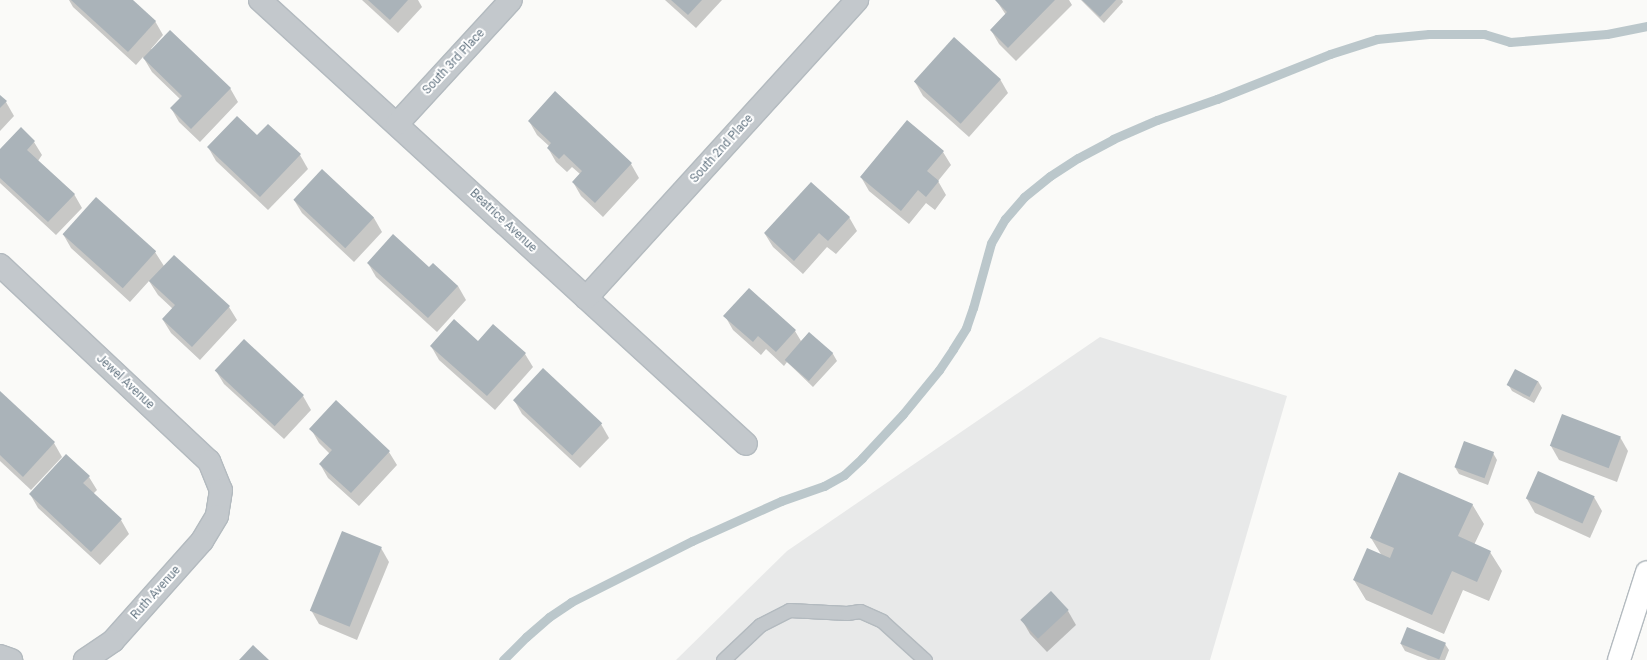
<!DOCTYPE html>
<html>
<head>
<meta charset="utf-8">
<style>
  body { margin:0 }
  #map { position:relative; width:1647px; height:660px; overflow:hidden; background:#fafaf8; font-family:Roboto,sans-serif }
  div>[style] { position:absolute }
  .built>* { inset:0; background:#e8e9e9 }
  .shadow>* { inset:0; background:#0003 }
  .stream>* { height:9px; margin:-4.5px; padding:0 4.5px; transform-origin:4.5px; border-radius:4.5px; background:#bbc7cb }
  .building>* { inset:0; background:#aab3b9; transform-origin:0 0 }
  .roads { filter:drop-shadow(1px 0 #b3babf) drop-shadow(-1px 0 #b3babf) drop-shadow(0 1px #b3babf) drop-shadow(0 -1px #b3babf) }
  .lane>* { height:13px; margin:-6.5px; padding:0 6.5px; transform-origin:6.5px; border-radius:6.5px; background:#c3c8cc }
  .street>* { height:22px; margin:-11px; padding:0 11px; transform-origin:11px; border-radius:11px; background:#c3c8cc }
  .secondary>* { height:22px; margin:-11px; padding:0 11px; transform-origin:11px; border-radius:11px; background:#fff }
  span { translate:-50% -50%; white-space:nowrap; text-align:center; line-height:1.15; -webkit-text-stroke:4px #fff; paint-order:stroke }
  .street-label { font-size:12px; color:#657683 }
</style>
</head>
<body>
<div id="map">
  <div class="built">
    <div style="clip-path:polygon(1100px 337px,1287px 396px,1210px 660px,676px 660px,787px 551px)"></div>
  </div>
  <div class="shadow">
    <div style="clip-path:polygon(69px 0,132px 0,155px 21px,163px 35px,151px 49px,230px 88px,238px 102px,200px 142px,179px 122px,171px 108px,180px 99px,152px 72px,143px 57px,136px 65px,73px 7px)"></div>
    <div style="clip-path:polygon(362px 0,418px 0,422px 7px,398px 33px)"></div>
    <div style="clip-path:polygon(665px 0,722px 0,696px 28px)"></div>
    <div style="clip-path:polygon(996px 0,1069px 0,1072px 5px,1016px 61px,999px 44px,991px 30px,1006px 15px)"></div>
    <div style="clip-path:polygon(1081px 0,1122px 0,1123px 2px,1104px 23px)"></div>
    <div style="clip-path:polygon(1000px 79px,1008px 93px,969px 137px,923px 96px,915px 82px)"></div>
    <div style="clip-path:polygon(0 97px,6px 102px,14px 116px,0 131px)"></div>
    <div style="clip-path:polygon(529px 121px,631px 164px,639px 178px,603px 217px,581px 196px,573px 182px,580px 174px,572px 167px,567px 172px,556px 162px,548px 148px,549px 146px,537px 135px)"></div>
    <div style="clip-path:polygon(257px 137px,300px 155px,308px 169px,268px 210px,216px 161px,208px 147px)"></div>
    <div style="clip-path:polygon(34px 142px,42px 155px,38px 161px,74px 194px,82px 208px,56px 235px,0 183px,0 151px)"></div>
    <div style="clip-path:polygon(943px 152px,951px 165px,938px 181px,946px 195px,935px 210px,926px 203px,909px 224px,869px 191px,861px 177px)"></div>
    <div style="clip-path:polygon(322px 170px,374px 218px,382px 232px,354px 262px,302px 213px,294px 200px)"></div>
    <div style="clip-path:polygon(849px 217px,857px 231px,836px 254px,827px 247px,803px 274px,773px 247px,765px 234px)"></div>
    <div style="clip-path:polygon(63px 234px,155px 252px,164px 266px,229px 307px,237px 320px,200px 360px,171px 333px,163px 320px,173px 309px,158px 295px,149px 281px,130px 302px,71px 248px)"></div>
    <div style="clip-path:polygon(368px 263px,429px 269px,458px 286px,466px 300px,437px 332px,376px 277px)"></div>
    <div style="clip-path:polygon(725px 316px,795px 331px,801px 341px,809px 333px,833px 354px,837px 361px,813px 387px,787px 362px,784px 366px,766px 349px,761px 355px,733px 330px)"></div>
    <div style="clip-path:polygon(244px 341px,303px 396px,311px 410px,284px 439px,224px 384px,216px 371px)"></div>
    <div style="clip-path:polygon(479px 342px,525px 354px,533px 367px,495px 410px,439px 360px,431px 346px)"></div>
    <div style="clip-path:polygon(1538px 381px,1542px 388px,1534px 403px,1512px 391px,1508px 384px)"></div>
    <div style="clip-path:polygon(0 392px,54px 443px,62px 457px,31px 490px,0 461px)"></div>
    <div style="clip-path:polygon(514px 400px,601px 424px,609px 438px,580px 468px,522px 414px)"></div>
    <div style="clip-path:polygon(311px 429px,389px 452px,397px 465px,359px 506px,328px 478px,320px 464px,330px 454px,319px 443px)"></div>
    <div style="clip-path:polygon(1620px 437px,1628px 451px,1617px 482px,1559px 460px,1551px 446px)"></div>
    <div style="clip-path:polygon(1493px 453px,1497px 460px,1488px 485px,1459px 474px,1455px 467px)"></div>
    <div style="clip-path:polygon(89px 477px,97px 490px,93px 494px,121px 520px,129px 534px,100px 565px,38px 508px,30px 494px)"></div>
    <div style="clip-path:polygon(1594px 497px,1602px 511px,1590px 538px,1535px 513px,1527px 499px)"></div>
    <div style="clip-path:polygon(1472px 504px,1484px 524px,1474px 545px,1490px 552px,1502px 571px,1489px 601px,1463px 590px,1444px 634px,1366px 600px,1354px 580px,1382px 556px,1371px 538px)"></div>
    <div style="clip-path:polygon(381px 548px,389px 562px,357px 640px,319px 624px,311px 610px)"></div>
    <div style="clip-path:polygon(1068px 611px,1076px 625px,1047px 652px,1030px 634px,1022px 620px)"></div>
    <div style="clip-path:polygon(1401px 644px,1445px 644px,1449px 650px,1445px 660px,1428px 660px,1405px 651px)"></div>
  </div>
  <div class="stream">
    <div style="left:503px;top:660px;width:33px;rotate:-45deg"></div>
    <div style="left:526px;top:637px;width:30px;rotate:-41deg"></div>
    <div style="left:549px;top:617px;width:27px;rotate:-34deg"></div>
    <div style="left:571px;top:602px;width:136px;rotate:-26.8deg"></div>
    <div style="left:692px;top:541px;width:98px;rotate:-24.2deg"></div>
    <div style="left:781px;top:501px;width:46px;rotate:-19.2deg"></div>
    <div style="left:824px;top:486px;width:23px;rotate:-29deg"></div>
    <div style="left:844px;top:475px;width:25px;rotate:-43deg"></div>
    <div style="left:862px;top:458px;width:60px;rotate:-47deg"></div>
    <div style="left:903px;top:414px;width:57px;rotate:-50.7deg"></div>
    <div style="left:939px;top:370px;width:25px;rotate:-56deg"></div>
    <div style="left:953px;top:349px;width:25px;rotate:-58deg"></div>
    <div style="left:966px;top:328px;width:21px;rotate:-71deg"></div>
    <div style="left:973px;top:308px;width:67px;rotate:-74.5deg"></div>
    <div style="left:991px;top:243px;width:28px;rotate:-60deg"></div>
    <div style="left:1005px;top:219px;width:29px;rotate:-49deg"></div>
    <div style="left:1024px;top:197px;width:33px;rotate:-39deg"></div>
    <div style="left:1050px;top:176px;width:33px;rotate:-33deg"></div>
    <div style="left:1078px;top:158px;width:40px;rotate:-28deg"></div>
    <div style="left:1113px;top:139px;width:48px;rotate:-23.4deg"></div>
    <div style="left:1157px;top:120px;width:64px;rotate:-19.3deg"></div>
    <div style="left:1217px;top:99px;width:122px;rotate:-21.7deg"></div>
    <div style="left:1330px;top:54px;width:49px;rotate:-17.7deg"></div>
    <div style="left:1377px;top:39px;width:52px;rotate:-5.5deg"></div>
    <div style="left:1429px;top:34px;width:55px"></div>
    <div style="left:1484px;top:34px;width:27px;rotate:17deg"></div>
    <div style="left:1510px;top:42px;width:97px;rotate:-4.7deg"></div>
    <div style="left:1607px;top:34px;width:41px;rotate:-11.3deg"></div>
  </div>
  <div class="building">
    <div style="clip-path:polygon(71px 0,133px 0,156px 21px,128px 52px)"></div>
    <div style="clip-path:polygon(368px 0,408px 0,390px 20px)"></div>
    <div style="clip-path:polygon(671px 0,702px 0,688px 15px)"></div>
    <div style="clip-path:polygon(995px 0,1055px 0,1008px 48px,990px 30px,1007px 12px)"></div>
    <div style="clip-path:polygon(1082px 0,1116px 0,1100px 17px)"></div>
    <div style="clip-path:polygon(170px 30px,231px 88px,191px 129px,170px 108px,182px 96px,143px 58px)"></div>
    <div style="left:954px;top:37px;width:63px;height:60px;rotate:42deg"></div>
    <div style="clip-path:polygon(555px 91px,632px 163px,595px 203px,572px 182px,582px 171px,564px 154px,559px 159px,547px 148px,551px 143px,528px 121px)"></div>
    <div style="clip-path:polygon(0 95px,7px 101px,0 108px)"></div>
    <div style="clip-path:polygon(237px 116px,257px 135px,268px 124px,301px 154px,260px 197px,207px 147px)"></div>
    <div style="clip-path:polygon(907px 120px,944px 151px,927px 171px,939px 181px,926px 197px,918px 190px,901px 211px,860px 177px)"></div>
    <div style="clip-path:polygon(21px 127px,35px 141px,27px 150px,75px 194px,48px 222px,0 178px,0 149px)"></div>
    <div style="left:322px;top:169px;width:71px;height:42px;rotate:43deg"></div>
    <div style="clip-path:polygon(811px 182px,850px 217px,828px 241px,819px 233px,794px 261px,764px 233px)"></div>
    <div style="left:96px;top:197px;width:81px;height:50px;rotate:42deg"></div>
    <div style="clip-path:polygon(393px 234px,429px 267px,433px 263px,458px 286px,428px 318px,367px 263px)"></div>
    <div style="clip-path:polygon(174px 255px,230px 306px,192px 347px,162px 319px,175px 305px,149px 281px)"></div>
    <div style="clip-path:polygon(749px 288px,796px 330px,776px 352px,758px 336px,753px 342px,723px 316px)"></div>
    <div style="clip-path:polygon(454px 319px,478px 341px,493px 324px,526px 353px,487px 396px,430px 346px)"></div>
    <div style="left:809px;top:332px;width:32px;height:37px;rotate:41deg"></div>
    <div style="left:244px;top:339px;width:82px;height:43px;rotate:43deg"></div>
    <div style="left:543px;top:368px;width:81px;height:44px;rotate:43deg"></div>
    <div style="left:1515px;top:369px;width:26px;height:18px;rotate:28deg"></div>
    <div style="clip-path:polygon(0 391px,55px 442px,23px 477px,0 455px)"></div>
    <div style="clip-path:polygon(336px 400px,390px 451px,351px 493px,319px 464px,332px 450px,309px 429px)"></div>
    <div style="left:1562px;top:414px;width:63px;height:34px;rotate:21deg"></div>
    <div style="left:1464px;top:441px;width:32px;height:28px;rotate:20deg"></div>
    <div style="clip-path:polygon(66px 454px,90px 476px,83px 483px,122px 519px,91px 552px,29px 494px)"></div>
    <div style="left:1538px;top:471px;width:62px;height:30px;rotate:24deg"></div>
    <div style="clip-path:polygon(1399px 472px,1473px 504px,1458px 536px,1491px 551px,1477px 582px,1452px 571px,1432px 615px,1353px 580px,1367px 548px,1390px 558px,1394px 548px,1370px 538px)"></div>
    <div style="left:342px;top:531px;width:43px;height:86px;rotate:22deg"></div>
    <div style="left:1051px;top:591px;width:26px;height:42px;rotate:47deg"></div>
    <div style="left:1407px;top:627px;width:42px;height:18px;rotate:22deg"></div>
    <div style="clip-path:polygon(253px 645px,269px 660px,239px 660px)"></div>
  </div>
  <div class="roads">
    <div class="lane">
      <div style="left:723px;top:660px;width:51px;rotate:-43.4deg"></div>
      <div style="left:760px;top:625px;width:33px;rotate:-27deg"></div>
      <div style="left:789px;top:610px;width:58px;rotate:3deg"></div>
      <div style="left:847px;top:613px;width:13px;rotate:-9deg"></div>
      <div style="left:860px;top:611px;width:24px;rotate:24deg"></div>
      <div style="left:882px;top:621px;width:58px;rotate:42.2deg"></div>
    </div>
    <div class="street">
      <div style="left:260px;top:0;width:658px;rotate:42.41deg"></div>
      <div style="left:397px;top:124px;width:168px;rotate:-47.4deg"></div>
      <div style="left:0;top:265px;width:287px;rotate:43.2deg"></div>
      <div style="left:209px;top:461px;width:31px;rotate:68deg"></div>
      <div style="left:221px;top:490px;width:26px;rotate:99deg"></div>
      <div style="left:217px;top:516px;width:29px;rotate:121deg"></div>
      <div style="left:202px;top:541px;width:134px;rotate:131.7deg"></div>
      <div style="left:113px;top:641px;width:34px;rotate:146deg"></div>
      <div style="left:586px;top:298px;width:403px;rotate:-47.7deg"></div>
      <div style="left:0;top:656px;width:12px;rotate:20deg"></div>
    </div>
    <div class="secondary">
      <div style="left:1619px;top:660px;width:92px;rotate:-72.3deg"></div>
    </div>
  </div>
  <div class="street-label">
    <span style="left:454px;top:62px;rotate:-47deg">South 3rd Place</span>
    <span style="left:722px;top:149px;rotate:-48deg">South 2nd Place</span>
    <span style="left:503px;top:221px;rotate:43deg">Beatrice Avenue</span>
    <span style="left:125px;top:382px;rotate:43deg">Jewel Avenue</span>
    <span style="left:156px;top:593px;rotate:-48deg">Ruth Avenue</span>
  </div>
</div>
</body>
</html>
